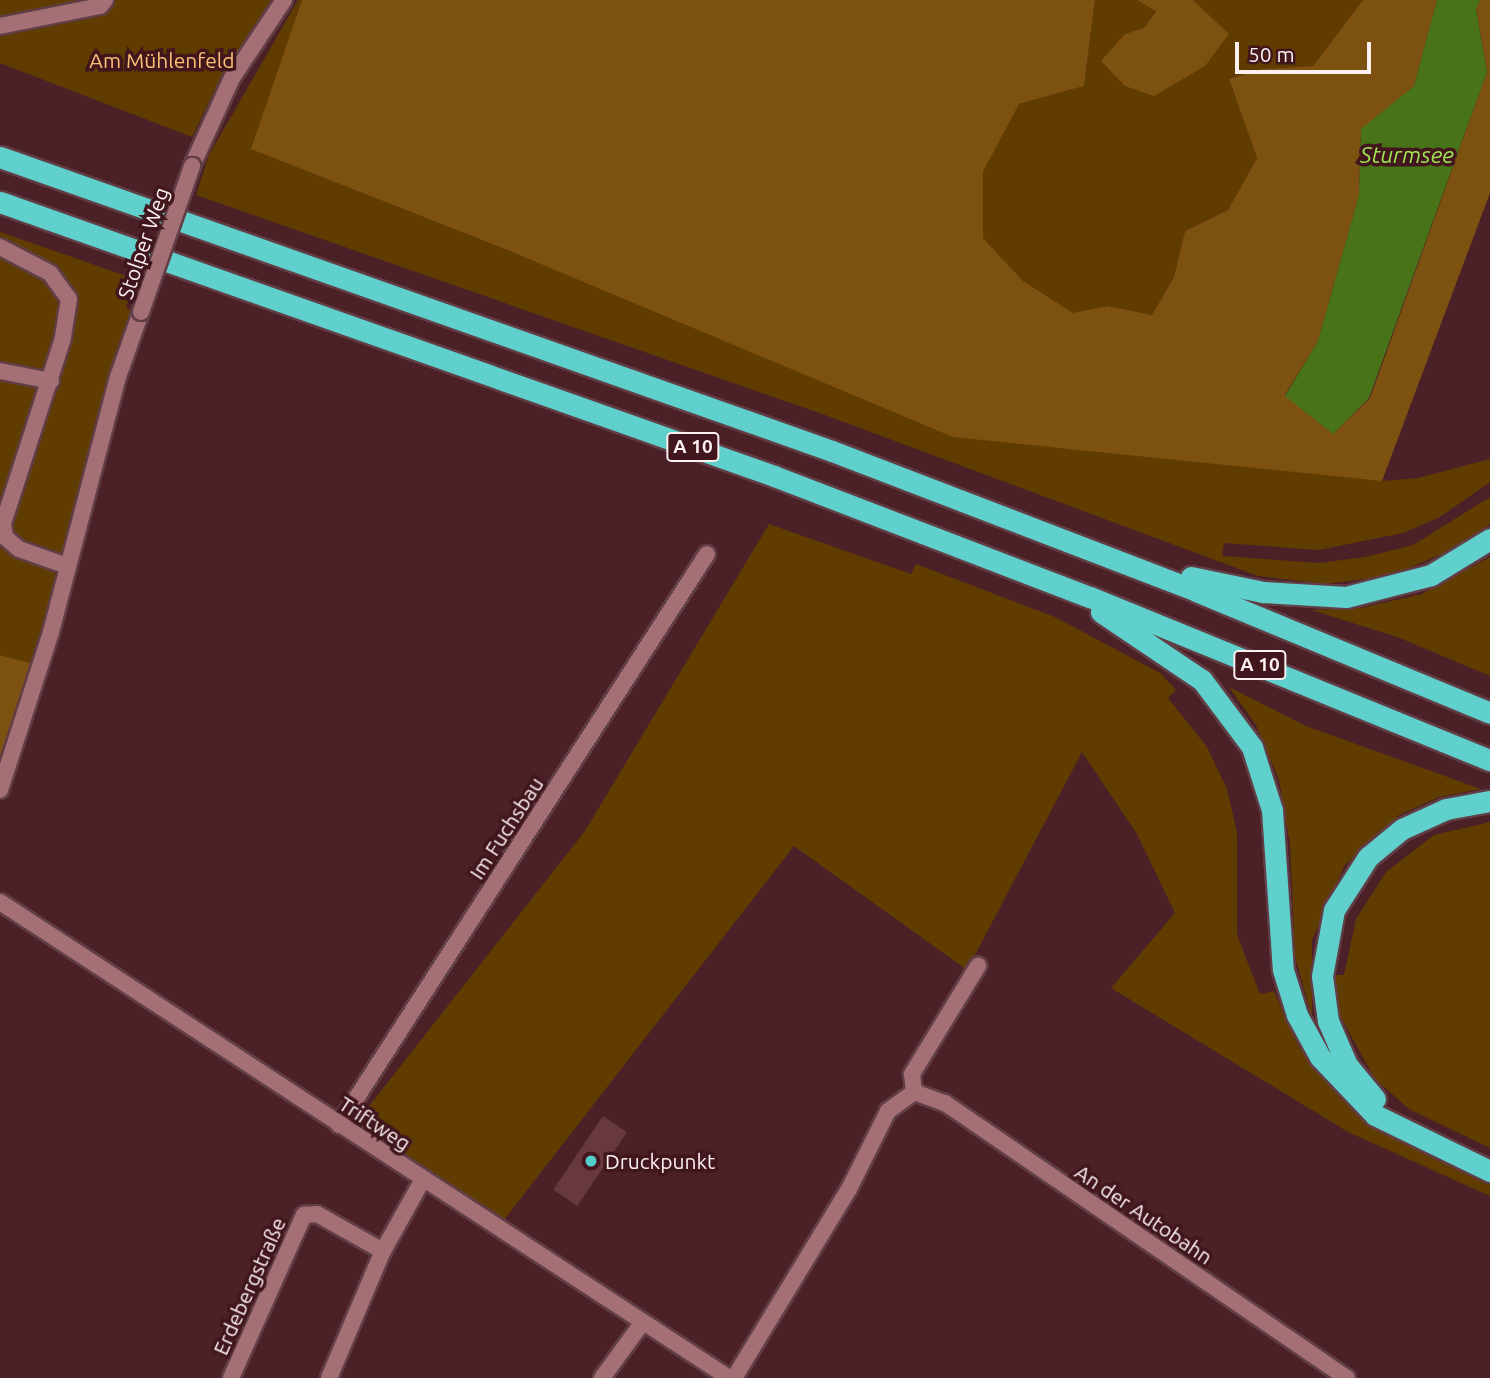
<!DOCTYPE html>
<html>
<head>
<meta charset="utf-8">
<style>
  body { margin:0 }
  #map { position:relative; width:1490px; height:1378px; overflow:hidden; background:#4c2027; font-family:Ubuntu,sans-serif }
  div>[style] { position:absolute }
  .green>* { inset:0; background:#613c00 }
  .forest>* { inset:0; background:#7d5210 }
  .water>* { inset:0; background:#497318 }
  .building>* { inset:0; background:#68383f; transform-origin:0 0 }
  .roads { filter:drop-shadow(2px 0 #613e46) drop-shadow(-2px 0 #613e46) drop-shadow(0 2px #613e46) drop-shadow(0 -2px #613e46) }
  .minor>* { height:16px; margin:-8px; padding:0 8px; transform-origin:8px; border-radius:8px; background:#a46f75 }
  .motorway>* { height:21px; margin:-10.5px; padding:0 10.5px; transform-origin:10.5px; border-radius:10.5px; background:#5fd0cb }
  .bridges { filter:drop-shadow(2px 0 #613e46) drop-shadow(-2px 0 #613e46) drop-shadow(0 2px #613e46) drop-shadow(0 -2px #613e46) }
  .minor-bridge>* { height:16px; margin:-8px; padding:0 8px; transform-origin:8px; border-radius:8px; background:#a46f75 }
  .dots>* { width:19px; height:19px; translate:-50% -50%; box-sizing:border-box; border:4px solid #41161d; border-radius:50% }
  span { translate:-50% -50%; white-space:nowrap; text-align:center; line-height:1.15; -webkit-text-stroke:7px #41161d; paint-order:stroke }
  .shield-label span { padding:2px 5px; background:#41161d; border:2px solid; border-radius:5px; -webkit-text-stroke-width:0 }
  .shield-label { font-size:19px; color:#fbeff0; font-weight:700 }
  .park-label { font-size:21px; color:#fbc076 }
  .street-label { font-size:21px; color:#fbeff0 }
  .poi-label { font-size:21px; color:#fbeff0 }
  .left { translate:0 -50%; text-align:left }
  .water-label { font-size:23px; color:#9ee555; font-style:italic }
  .scale { position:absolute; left:1235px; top:42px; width:136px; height:32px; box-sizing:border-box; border:4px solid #fbeff0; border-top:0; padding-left:9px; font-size:21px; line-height:24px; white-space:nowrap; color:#fbeff0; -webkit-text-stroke:5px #41161d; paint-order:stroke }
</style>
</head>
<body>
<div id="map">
  <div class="green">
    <div style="clip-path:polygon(0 0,273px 0,220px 79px,192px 137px,0 63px)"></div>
    <div style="clip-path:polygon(298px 0,302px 0,254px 150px,510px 251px,1382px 481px,1418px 478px,1490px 459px,1490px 482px,1440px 517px,1403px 533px,1319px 550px,1224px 543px,1222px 556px,1319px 563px,1365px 557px,1413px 545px,1490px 497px,1490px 524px,1453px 549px,1393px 575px,1327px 584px,1258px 576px,825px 415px,196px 195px,209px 155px)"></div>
    <div style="clip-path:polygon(1095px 0,1137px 0,1156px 10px,1144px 28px,1125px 34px,1229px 35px,1193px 0,1363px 0,1313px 66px,1262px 69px,1229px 79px,1257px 158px,1228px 210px,1185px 231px,1174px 277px,1152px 315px,1108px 306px,1073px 314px,1023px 281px,983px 238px,983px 172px,1019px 104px,1084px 86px)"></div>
    <div style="clip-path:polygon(0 232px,135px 279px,126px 308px,135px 312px,34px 664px,0 655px)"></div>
    <div style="clip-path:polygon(769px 524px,911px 574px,916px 564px,1055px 617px,1160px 673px,1176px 690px,1168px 698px,1207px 747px,1227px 789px,1237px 833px,1237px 935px,1260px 994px,1274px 991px,1298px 1045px,1341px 1099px,1407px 1144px,1490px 1179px,1490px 1196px,1348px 1132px,1111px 988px,1175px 913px,1137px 834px,1082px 752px,967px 970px,794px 846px,504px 1220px,355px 1124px,585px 831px)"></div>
    <div style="clip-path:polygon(1490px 557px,1490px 676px,1400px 638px,1312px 610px,1361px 608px,1422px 594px)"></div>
    <div style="clip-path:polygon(1229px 687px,1306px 726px,1481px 789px,1439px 797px,1399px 815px,1344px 866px,1312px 940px,1312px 1017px,1295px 957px,1290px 844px,1279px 780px,1256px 725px)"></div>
    <div style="clip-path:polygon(1490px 822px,1490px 1148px,1409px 1109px,1375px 1079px,1340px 1016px,1334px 975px,1344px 975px,1356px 919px,1386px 872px,1434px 835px)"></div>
  </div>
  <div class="forest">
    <div style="clip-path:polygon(302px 0,1095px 0,1084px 86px,1019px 104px,983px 172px,983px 238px,1023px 281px,1073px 313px,1108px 306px,1152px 315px,1174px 277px,1185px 231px,1228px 210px,1257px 158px,1229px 79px,1262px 69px,1313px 66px,1363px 0,1437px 0,1414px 86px,1361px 130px,1359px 195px,1318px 341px,1285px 395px,1333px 434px,1370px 398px,1487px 72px,1476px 8px,1480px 0,1490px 0,1490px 193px,1382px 481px,953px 437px,510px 251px,251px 149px)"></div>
    <div style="clip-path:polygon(1137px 0,1193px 0,1229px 34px,1205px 66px,1154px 96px,1125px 86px,1101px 61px,1125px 34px,1144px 28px,1156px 11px)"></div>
    <div style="clip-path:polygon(0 655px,34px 664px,0 760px)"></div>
  </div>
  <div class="water">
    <div style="clip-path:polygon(1437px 0,1480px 0,1476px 9px,1487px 72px,1369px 398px,1333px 434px,1285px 396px,1318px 341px,1359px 195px,1361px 129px,1414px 86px)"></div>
  </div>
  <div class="building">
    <div style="left:603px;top:1116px;width:29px;height:89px;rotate:34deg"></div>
  </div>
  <div class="roads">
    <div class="minor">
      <div style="left:0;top:26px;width:102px;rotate:-11.3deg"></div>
      <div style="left:100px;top:6px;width:8px;rotate:-50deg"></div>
      <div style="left:192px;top:166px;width:97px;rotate:-65.6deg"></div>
      <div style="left:232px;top:78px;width:94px;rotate:-56.3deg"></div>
      <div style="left:0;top:247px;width:56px;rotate:27.5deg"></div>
      <div style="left:50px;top:273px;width:32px;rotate:54deg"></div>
      <div style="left:69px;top:299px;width:39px;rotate:99deg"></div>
      <div style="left:63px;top:338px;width:195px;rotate:107.9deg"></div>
      <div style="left:3px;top:524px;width:13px;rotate:81deg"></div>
      <div style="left:5px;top:537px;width:18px;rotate:41deg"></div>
      <div style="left:19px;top:549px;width:51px;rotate:19.5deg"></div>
      <div style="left:0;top:371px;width:52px;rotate:11.1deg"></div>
      <div style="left:0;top:790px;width:166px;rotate:-72.1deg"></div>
      <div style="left:51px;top:632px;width:264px;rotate:-75.3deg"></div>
      <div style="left:118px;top:377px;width:69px;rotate:-70.5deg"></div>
      <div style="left:0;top:902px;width:871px;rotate:33.14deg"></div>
      <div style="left:914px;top:1092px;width:33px;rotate:20deg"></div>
      <div style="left:945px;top:1103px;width:487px;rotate:34.4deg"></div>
      <div style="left:339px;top:1125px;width:679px;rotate:-57.2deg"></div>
      <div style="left:231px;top:1378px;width:179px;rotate:-65.9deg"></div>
      <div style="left:304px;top:1215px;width:13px;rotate:-4deg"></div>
      <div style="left:317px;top:1214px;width:76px;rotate:29.3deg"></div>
      <div style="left:329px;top:1378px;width:138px;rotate:-67deg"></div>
      <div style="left:383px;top:1251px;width:82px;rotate:-60.9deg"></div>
      <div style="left:602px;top:1378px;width:69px;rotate:-53.8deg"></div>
      <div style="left:734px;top:1378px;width:221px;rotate:-58.7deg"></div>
      <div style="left:849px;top:1189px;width:87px;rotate:-63.4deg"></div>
      <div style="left:888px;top:1111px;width:32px;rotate:-36deg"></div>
      <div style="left:914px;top:1092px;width:18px;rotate:-96deg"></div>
      <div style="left:912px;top:1074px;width:127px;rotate:-58.6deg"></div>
    </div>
    <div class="motorway">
      <div style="left:0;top:157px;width:882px;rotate:19.46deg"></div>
      <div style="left:832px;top:451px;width:390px;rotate:21deg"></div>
      <div style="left:1196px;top:591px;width:318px;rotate:22.5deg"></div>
      <div style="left:0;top:202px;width:821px;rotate:19.49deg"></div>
      <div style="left:774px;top:476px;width:338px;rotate:21deg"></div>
      <div style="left:1090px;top:597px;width:432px;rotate:22.2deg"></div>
      <div style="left:1191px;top:577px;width:74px;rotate:11.8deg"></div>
      <div style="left:1263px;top:592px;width:83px;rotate:3.4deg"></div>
      <div style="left:1346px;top:597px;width:88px;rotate:-14.5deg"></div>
      <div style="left:1431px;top:575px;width:69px;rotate:-31.4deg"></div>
      <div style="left:1101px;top:612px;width:122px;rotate:34deg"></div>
      <div style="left:1202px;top:680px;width:84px;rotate:53.3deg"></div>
      <div style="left:1252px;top:747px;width:66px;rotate:72.4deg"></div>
      <div style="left:1272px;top:810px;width:160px;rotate:86.1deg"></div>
      <div style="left:1283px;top:970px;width:47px;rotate:72.7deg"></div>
      <div style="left:1297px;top:1015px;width:48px;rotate:61.3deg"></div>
      <div style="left:1320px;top:1057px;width:80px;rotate:46.5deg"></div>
      <div style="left:1375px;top:1115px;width:128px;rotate:26deg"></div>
      <div style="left:1375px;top:1099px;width:44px;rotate:-129.5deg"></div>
      <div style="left:1347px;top:1065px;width:48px;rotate:-113.4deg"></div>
      <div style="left:1328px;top:1021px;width:45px;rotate:-97.6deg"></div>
      <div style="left:1322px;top:976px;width:67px;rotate:-79.7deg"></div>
      <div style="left:1334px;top:910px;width:63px;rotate:-57.3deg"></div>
      <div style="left:1368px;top:857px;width:44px;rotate:-39.5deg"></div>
      <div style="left:1402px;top:829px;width:48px;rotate:-24.4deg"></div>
      <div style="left:1446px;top:809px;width:45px;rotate:-10.3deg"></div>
    </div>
  </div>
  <div class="bridges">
    <div class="minor-bridge">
      <div style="left:141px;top:312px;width:155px;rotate:-70.7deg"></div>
    </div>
  </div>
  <div class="dots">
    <div style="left:591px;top:1161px;background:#53cdc9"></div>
  </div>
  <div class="shield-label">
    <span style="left:693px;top:447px">A 10</span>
    <span style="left:1260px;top:665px">A 10</span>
  </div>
  <div class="park-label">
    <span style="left:162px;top:60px">Am Mühlenfeld</span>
  </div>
  <div class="street-label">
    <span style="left:143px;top:243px;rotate:-71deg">Stolper Weg</span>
    <span style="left:506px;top:828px;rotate:-57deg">Im Fuchsbau</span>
    <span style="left:375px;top:1123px;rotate:33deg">Triftweg</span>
    <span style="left:1144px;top:1214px;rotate:34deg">An der Autobahn</span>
    <span style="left:249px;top:1286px;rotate:-66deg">Erdebergstraße</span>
  </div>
  <div class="poi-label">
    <span class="left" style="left:605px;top:1161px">Druckpunkt</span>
  </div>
  <div class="water-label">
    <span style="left:1407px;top:155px">Sturmsee</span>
  </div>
  <div class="scale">50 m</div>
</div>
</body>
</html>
